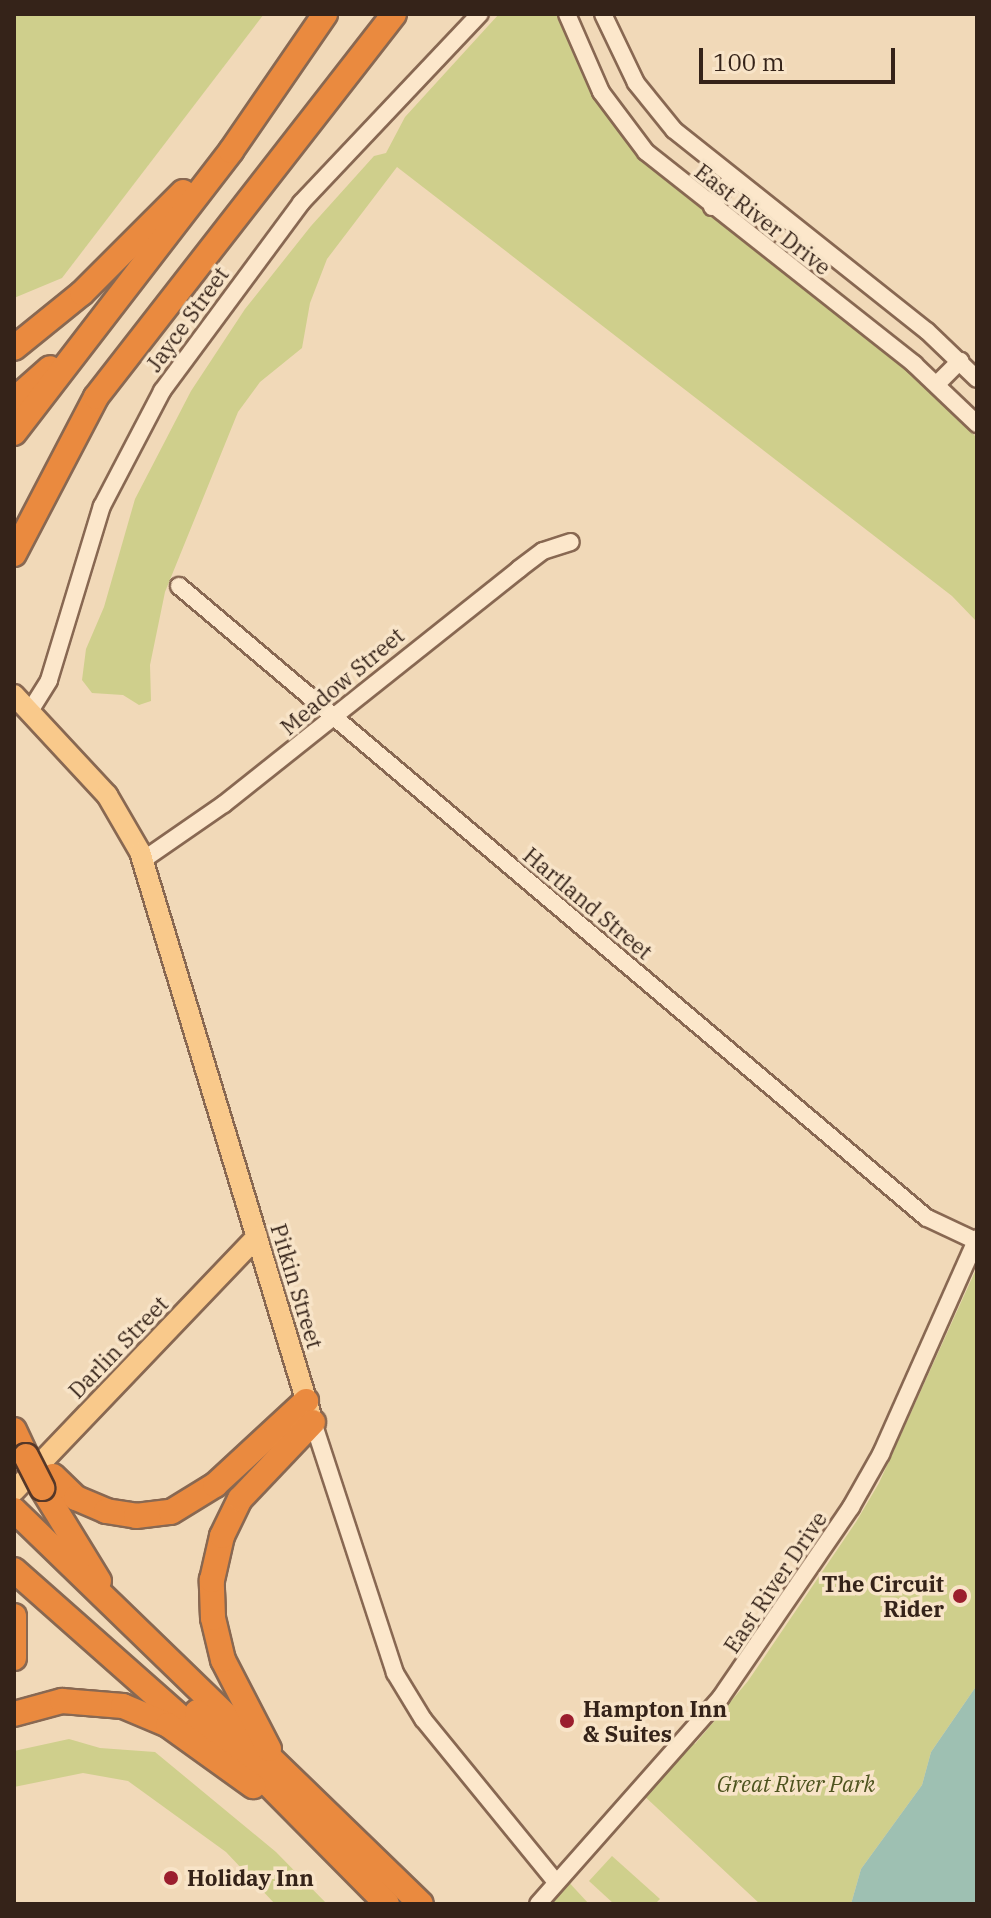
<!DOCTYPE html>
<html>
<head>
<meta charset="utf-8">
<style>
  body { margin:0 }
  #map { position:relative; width:991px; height:1918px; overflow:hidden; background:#f1d9b8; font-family:"IBM Plex Serif",serif }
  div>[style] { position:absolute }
  .green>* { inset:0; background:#cfcf8c }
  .water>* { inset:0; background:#9ec0b2 }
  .roads { filter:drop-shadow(2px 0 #886852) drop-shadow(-2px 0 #886852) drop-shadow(0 2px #886852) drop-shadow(0 -2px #886852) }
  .minor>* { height:16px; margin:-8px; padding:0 8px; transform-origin:8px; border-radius:8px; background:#fce7cb }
  .major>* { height:20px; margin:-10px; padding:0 10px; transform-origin:10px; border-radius:10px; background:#f9c98b }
  .highway>* { height:24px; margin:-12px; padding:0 12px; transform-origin:12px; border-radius:12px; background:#ea8a3f }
  .bridges { filter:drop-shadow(2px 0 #553728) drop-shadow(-2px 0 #553728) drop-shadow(0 2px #553728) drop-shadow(0 -2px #553728) }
  .highway-bridge>* { height:24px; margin:-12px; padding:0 12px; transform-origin:12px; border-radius:12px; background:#ea8a3f }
  .dots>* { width:22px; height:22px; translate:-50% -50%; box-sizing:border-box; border:4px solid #f8e4c8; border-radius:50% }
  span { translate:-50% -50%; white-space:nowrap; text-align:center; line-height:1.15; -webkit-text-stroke:7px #f8e4c8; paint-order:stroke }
  .street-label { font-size:22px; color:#352319 }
  .poi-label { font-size:22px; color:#352319; font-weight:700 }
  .right { translate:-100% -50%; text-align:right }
  .left { translate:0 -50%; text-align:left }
  .park-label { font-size:22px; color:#4d531e; font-style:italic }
  .frame { position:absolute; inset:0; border:16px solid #352319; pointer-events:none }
  .scale { position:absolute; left:699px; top:48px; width:196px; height:36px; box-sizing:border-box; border:4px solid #352319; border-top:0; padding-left:10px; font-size:24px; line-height:28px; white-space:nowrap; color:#352319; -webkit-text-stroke:6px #f8e4c8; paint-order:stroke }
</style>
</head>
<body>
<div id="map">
  <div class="green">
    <div style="clip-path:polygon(14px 14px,264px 14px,62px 278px,14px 298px)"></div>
    <div style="clip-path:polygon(499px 14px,556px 14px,589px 90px,636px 154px,923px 383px,977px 438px,977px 622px,952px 596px,397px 167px,327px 259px,310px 303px,302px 348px,260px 382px,238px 412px,165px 592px,150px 665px,151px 701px,139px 705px,123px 695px,92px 693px,82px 680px,86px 649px,104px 607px,135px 499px,191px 391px,245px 309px,311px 226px,374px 156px,386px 153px,405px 117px)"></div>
    <div style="clip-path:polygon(977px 1267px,977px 1685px,931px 1752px,922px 1785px,861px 1869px,851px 1904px,760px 1904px,641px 1793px,690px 1740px,695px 1744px,748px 1681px,856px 1522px,879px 1483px)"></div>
    <div style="clip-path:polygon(69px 1739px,100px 1748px,155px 1752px,276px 1852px,327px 1904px,275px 1904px,226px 1852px,128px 1781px,83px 1773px,14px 1787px,14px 1751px)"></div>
    <div style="clip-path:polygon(612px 1856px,660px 1899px,655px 1904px,614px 1904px,589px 1881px)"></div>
    <div style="clip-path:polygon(564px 1877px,589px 1904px,547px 1904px)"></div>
  </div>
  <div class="water">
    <div style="clip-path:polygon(977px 1685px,977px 1904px,851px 1904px,861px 1869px,922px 1785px,931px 1752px)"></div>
  </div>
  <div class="roads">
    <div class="minor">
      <div style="left:567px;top:14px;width:85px;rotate:66.4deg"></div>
      <div style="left:601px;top:92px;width:75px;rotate:53.1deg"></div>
      <div style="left:646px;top:152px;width:342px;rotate:38.3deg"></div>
      <div style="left:914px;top:364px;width:87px;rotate:43.6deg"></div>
      <div style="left:603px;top:14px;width:76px;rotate:64.4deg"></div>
      <div style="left:636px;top:83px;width:60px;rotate:51deg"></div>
      <div style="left:674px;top:130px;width:323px;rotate:38.5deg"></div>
      <div style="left:927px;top:331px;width:69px;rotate:43.8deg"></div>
      <div style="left:712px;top:207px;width:34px;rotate:-56deg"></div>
      <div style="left:937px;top:384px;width:33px;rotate:-45deg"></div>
      <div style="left:179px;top:586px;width:979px;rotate:40.2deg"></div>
      <div style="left:927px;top:1218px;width:54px;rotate:25.1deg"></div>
      <div style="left:30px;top:711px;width:36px;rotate:-58deg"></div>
      <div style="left:49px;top:680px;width:182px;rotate:-73.1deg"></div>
      <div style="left:102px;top:506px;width:130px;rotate:-62.4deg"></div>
      <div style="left:162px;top:391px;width:234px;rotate:-53.5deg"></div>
      <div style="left:301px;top:203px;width:260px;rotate:-46.6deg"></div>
      <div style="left:143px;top:860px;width:98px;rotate:-34.7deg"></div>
      <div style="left:224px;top:804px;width:377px;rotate:-38.5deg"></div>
      <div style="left:519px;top:569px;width:30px;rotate:-37deg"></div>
      <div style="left:543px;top:551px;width:29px;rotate:-18deg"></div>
      <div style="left:313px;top:1422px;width:264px;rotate:71.9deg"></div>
      <div style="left:395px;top:1673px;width:54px;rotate:58.7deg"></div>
      <div style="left:423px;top:1719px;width:210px;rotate:50.8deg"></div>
      <div style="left:538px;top:1904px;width:276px;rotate:-48.5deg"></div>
      <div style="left:721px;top:1697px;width:230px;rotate:-55.6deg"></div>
      <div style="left:851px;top:1507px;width:61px;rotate:-60.5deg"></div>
      <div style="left:881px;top:1454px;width:236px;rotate:-66deg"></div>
    </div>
    <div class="major">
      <div style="left:14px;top:695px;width:137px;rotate:47.1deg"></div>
      <div style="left:107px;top:795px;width:66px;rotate:59.9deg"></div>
      <div style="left:140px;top:852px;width:589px;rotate:73.13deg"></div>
      <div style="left:14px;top:1491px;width:352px;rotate:-46.3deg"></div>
    </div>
    <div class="highway">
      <div style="left:14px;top:348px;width:87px;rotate:-39deg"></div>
      <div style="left:82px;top:293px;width:143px;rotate:-45deg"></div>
      <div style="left:14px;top:400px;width:48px;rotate:-41.6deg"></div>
      <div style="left:14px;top:433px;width:356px;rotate:-52.4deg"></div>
      <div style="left:231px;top:151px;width:166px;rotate:-55.5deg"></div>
      <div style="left:14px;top:554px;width:177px;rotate:-62.4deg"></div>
      <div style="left:96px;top:397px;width:485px;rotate:-52.1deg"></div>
      <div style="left:14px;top:1430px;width:29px;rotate:65deg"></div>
      <div style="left:53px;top:1476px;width:32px;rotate:44deg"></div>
      <div style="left:76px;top:1498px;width:33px;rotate:23deg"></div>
      <div style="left:106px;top:1511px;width:30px;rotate:9deg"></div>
      <div style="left:136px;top:1516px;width:35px;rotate:-7deg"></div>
      <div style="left:171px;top:1512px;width:52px;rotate:-31.5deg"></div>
      <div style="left:215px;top:1485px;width:124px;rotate:-42.7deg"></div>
      <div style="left:42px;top:1488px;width:109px;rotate:58.5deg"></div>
      <div style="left:14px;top:1510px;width:566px;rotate:44.07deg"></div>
      <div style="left:14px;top:1570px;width:254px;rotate:41.5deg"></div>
      <div style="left:14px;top:1616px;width:42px;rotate:90deg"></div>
      <div style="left:197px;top:1712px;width:270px;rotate:45.3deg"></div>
      <div style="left:14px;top:1714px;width:50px;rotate:-15.2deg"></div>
      <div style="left:62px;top:1701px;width:61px;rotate:4.7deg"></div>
      <div style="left:123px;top:1706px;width:49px;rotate:22.9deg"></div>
      <div style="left:168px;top:1725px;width:105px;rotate:35.7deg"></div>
      <div style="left:269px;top:1749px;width:100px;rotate:-117.3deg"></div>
      <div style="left:223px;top:1660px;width:43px;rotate:-103.4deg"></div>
      <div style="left:213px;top:1618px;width:38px;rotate:-92deg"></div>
      <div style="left:212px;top:1580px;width:45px;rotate:-77.2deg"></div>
      <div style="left:222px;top:1536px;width:41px;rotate:-64.1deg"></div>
      <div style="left:240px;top:1499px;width:106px;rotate:-46.5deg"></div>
    </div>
  </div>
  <div class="bridges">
    <div class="highway-bridge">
      <div style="left:26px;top:1456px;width:36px;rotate:63deg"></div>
    </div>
  </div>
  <div class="dots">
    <div style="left:960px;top:1596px;background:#9b1e2e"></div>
    <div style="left:567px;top:1721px;background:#9b1e2e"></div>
    <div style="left:171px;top:1878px;background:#9b1e2e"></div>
  </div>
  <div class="street-label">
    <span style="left:763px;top:219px;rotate:38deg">East River Drive</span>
    <span style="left:187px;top:319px;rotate:-54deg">Jayce Street</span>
    <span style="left:342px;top:681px;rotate:-40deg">Meadow Street</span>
    <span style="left:588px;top:903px;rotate:40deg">Hartland Street</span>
    <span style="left:297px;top:1286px;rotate:73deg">Pitkin Street</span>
    <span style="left:118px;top:1347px;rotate:-46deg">Darlin Street</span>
    <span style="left:775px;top:1582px;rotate:-56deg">East River Drive</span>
  </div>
  <div class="poi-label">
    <span class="right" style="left:944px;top:1596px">The Circuit<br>Rider</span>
    <span class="left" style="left:583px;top:1721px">Hampton Inn<br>&amp; Suites</span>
    <span class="left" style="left:187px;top:1878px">Holiday Inn</span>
  </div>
  <div class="park-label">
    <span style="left:796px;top:1784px">Great River Park</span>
  </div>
  <div class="frame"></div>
  <div class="scale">100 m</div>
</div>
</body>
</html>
